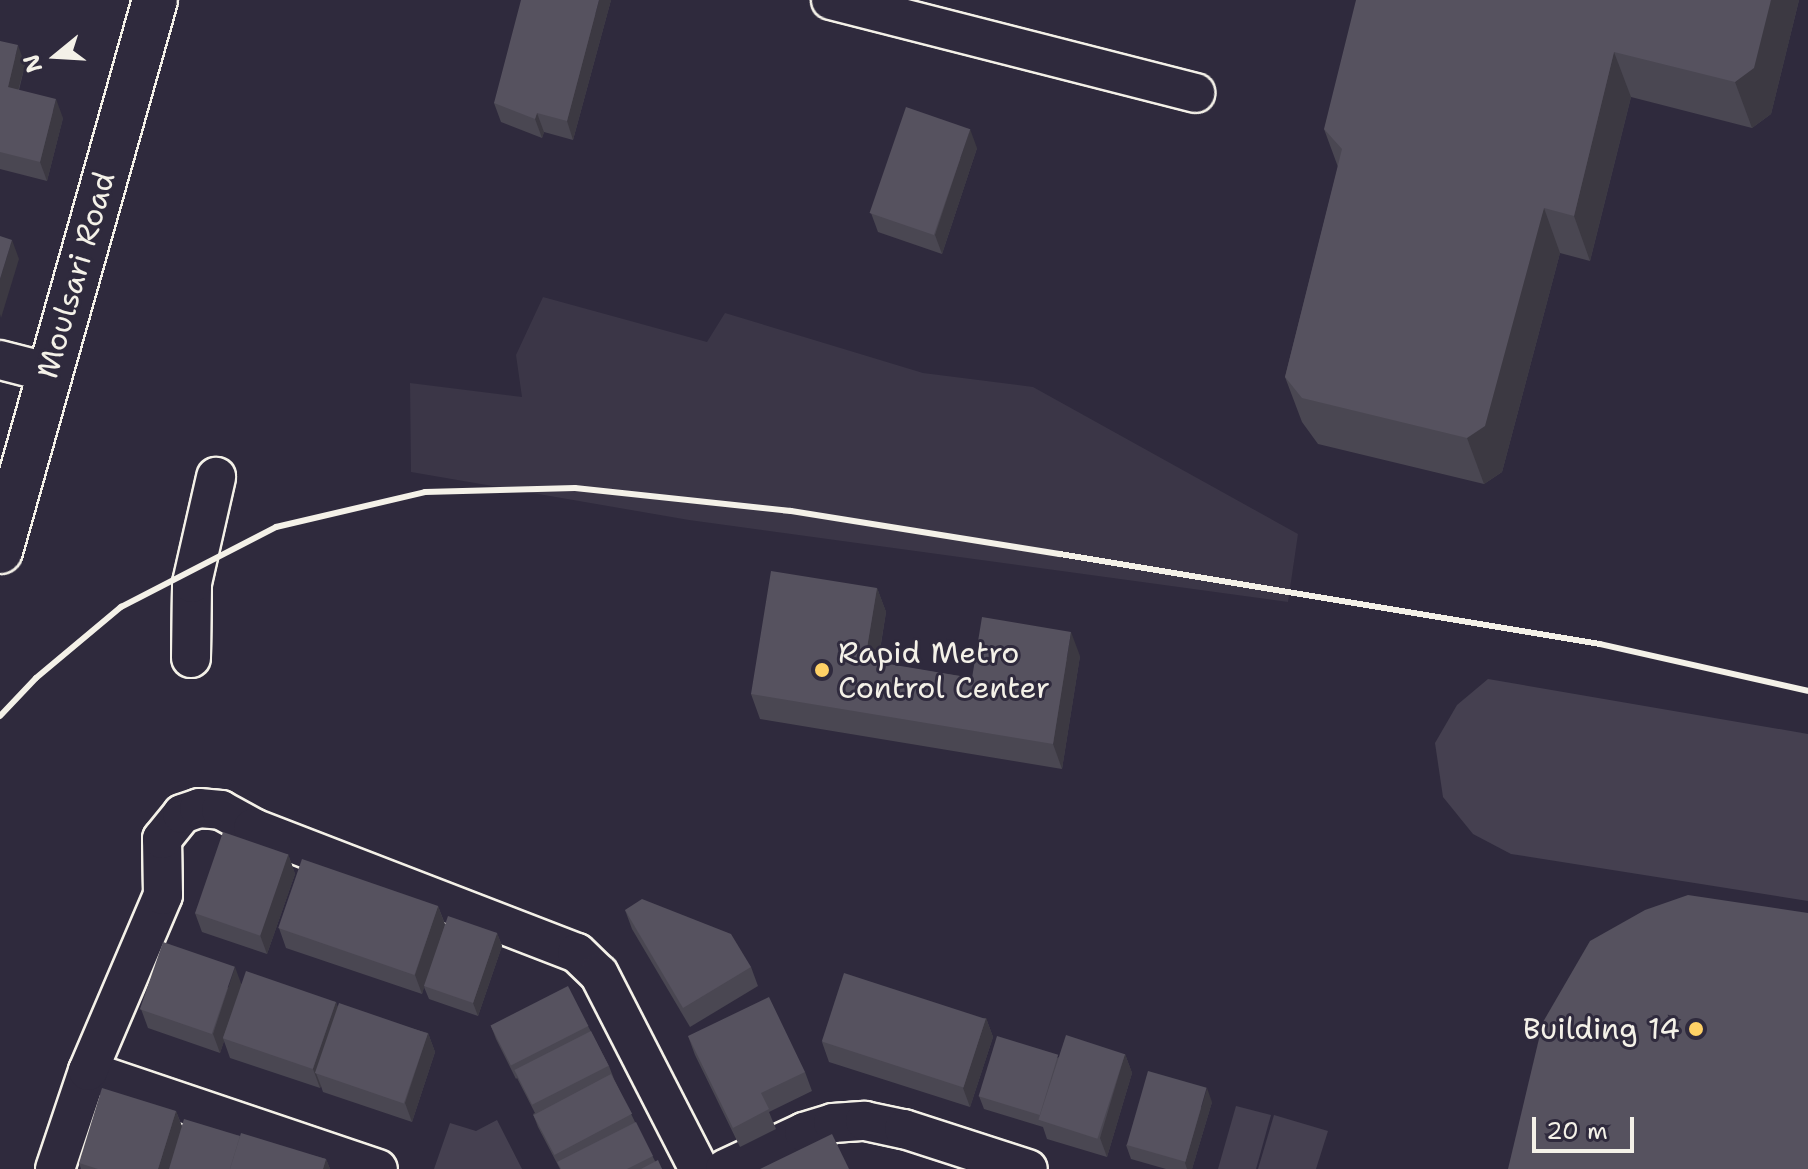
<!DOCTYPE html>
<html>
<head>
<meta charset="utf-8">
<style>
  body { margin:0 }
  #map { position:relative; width:1808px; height:1169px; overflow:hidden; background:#2f2a3d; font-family:"Shantell Sans",sans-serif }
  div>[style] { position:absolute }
  .built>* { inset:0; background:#3b3647 }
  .green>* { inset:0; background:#454050 }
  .roads { filter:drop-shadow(2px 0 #f4f1e8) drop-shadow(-2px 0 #f4f1e8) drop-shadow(0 2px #f4f1e8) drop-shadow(0 -2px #f4f1e8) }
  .minor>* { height:38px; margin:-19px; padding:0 19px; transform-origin:19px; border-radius:19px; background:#2f2a3d }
  .tertiary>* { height:44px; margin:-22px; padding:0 22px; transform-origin:22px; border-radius:22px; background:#2f2a3d }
  .rail>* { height:6px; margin:-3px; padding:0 3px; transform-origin:3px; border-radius:3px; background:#f4f1e8 }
  .wall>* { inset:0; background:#4a4752 }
  .shaded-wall>* { inset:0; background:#3c3942 }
  .building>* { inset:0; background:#56525f; transform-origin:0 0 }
  .dots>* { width:22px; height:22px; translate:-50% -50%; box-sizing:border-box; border:4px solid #2f2a3d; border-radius:50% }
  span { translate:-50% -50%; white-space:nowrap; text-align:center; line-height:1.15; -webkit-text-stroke:6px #2f2a3d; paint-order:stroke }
  .street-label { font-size:30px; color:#f4f1e8 }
  .poi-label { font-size:30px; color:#f4f1e8 }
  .left { translate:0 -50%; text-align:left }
  .right { translate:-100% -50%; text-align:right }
  .north { position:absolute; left:16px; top:16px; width:80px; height:80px; -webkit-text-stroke:6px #2f2a3d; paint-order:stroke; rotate:252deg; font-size:22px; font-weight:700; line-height:32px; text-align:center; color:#f4f1e8 }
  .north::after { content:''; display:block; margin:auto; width:28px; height:36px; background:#f4f1e8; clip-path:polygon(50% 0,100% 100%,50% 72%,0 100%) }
  .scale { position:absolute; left:1532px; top:1117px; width:102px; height:36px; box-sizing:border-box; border:4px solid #f4f1e8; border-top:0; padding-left:10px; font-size:24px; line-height:28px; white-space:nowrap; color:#f4f1e8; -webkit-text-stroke:6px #2f2a3d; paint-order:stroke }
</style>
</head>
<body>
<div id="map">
  <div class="built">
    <div style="clip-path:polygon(543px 297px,707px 342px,725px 313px,923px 373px,1033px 387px,1298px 534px,1288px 602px,689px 520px,411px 472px,410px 383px,522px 397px,516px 355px)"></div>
  </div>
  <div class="green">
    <div style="clip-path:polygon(1488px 679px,1808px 734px,1808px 901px,1511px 854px,1473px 834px,1443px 797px,1435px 743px,1457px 705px)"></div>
    <div style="clip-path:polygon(1236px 1106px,1271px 1115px,1256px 1169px,1218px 1169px)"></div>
    <div style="clip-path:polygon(1274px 1115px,1328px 1131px,1316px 1169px,1258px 1169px)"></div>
    <div style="clip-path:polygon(497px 1120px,522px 1169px,434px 1169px,450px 1123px,476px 1131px)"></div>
  </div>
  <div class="roads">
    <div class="minor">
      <div style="left:831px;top:0;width:376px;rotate:14.3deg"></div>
      <div style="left:0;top:360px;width:49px;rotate:14.3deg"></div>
      <div style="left:191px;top:658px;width:75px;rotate:-89.2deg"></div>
      <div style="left:192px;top:583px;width:109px;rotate:-77.2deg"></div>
      <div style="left:88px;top:1071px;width:306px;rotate:18.7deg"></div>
      <div style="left:55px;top:1169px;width:103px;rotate:-71.4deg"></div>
      <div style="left:88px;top:1071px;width:191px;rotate:-66.9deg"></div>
      <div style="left:163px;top:895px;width:56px;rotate:-91deg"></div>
      <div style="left:162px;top:839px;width:32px;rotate:-51deg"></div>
      <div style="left:182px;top:814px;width:18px;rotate:-19deg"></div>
      <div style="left:199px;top:808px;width:22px;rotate:5deg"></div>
      <div style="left:221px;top:810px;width:37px;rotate:29deg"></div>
      <div style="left:253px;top:828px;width:347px;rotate:21.1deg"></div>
      <div style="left:577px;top:953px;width:30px;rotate:44deg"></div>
      <div style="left:599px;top:974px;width:219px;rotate:62.9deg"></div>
      <div style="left:725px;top:1169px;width:87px;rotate:-25.1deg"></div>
      <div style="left:804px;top:1132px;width:30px;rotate:-17deg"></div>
      <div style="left:833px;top:1123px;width:32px;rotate:-4deg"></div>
      <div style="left:865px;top:1121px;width:40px;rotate:12deg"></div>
      <div style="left:904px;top:1129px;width:130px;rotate:17.9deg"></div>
    </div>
    <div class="tertiary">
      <div style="left:0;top:551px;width:572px;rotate:-74.29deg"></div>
    </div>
  </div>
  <div class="rail">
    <div style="left:0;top:716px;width:52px;rotate:-46.5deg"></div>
    <div style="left:36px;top:678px;width:111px;rotate:-39.9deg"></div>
    <div style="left:121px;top:607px;width:174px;rotate:-27.3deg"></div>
    <div style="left:276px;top:527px;width:153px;rotate:-13.2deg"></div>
    <div style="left:425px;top:492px;width:150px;rotate:-1.5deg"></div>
    <div style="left:575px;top:488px;width:217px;rotate:6.1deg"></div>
    <div style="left:791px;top:511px;width:272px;rotate:9.1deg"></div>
    <div style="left:1060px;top:554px;width:547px;rotate:9.46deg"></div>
    <div style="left:1600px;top:644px;width:213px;rotate:12.7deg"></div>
  </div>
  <div class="wall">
    <div style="clip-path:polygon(611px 0,573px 140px,544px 132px,542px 138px,501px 122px,494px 103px)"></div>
    <div style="clip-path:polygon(1799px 0,1771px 114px,1752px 128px,1631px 97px,1590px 261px,1560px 253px,1502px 472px,1484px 484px,1318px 444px,1302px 422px,1285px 377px,1338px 167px,1324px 129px)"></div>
    <div style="clip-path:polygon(0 41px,25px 65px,19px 90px,63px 118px,47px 181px,0 169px)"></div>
    <div style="clip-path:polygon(977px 148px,942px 254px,878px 232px,871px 213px)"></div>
    <div style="clip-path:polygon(877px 588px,886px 612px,878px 663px,972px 678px,1080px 656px,1062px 769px,760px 719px,751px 694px)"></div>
    <div style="clip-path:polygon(288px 854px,295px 874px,267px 954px,202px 932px,195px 913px)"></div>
    <div style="clip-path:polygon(438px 906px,445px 924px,497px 933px,502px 946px,478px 1016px,429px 999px,424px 987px,422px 994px,286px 948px,279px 928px)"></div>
    <div style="clip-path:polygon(625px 910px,751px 967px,758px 986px,690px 1027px,632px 929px)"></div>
    <div style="clip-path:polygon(242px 984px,336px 1002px,338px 1008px,428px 1033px,435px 1052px,412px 1122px,323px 1092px,321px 1086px,320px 1088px,230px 1058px,224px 1041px,220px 1053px,148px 1028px,141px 1009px)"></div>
    <div style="clip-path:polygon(986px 1018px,993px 1037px,970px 1107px,829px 1062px,822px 1042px)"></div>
    <div style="clip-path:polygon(491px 1026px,588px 1026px,609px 1066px,614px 1079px,635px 1122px,655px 1161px,662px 1169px,560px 1169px,538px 1127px,533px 1114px,535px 1113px,517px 1078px,516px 1079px,496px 1039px)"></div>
    <div style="clip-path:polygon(688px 1036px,805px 1072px,812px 1091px,769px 1112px,776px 1129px,740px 1147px,695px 1055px)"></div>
    <div style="clip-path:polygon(1125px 1054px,1132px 1073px,1107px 1157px,1047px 1139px,1043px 1127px,984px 1109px,979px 1096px,1059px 1057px)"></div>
    <div style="clip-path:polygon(1212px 1102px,1192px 1169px,1166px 1169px,1131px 1159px,1126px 1145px)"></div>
    <div style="clip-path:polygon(176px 1111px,182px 1126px,240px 1136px,326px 1159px,330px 1169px,81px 1169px,79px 1163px)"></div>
  </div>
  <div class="shaded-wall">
    <div style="clip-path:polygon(599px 0,611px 0,573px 140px,567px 121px)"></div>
    <div style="clip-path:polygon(1771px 0,1799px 0,1771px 114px,1752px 128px,1735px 82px)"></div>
    <div style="clip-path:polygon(18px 45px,25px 65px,14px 106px,8px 87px)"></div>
    <div style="clip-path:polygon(1614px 52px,1631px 97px,1590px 261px,1574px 216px)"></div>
    <div style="clip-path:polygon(56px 99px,63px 118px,47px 181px,40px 162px)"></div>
    <div style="clip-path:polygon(537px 113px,544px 132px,542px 138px,535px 119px)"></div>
    <div style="clip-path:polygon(970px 129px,977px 148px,942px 254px,935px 235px)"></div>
    <div style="clip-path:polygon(1544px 208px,1560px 253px,1502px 472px,1484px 484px,1467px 438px)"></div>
    <div style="clip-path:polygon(12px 240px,19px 259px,1px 318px,0 314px,0 279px)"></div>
    <div style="clip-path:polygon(877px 588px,886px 612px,874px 685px,865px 660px)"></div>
    <div style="clip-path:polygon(1071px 632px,1080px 656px,1062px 769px,1053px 744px)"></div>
    <div style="clip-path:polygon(288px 854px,295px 874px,267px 954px,260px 935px)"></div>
    <div style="clip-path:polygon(438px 906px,445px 925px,422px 994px,415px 975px)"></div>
    <div style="clip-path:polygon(497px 933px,502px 946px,478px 1016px,473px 1003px)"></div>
    <div style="clip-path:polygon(235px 967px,242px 986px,223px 1038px,224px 1041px,220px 1053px,213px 1034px)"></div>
    <div style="clip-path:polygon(336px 1002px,343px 1021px,316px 1073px,321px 1086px,320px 1088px,313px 1069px)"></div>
    <div style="clip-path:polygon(986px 1018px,993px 1037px,970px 1107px,963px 1088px)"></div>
    <div style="clip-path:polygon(428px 1033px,435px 1052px,412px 1122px,405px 1103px)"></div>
    <div style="clip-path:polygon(1125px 1054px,1132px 1073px,1107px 1157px,1100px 1138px)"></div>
    <div style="clip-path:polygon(1207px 1088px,1212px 1102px,1192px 1169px,1187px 1169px,1185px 1163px)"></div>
    <div style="clip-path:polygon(176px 1111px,183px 1130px,171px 1169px,158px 1169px)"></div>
    <div style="clip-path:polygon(326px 1159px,330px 1169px,323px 1169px)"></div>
  </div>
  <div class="building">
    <div style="clip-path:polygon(521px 0,599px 0,567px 121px,537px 113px,535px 119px,494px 103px)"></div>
    <div style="clip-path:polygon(1356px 0,1771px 0,1754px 68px,1735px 82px,1614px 52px,1574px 216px,1544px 208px,1485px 426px,1467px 438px,1302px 398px,1285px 377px,1342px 149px,1324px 129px)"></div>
    <div style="clip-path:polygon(0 41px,18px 45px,8px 87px,56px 99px,40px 162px,0 152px)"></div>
    <div style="left:906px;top:107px;width:68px;height:112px;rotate:19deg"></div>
    <div style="clip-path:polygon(0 236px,12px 240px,0 279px)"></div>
    <div style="clip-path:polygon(771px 571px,877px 588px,865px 660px,972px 678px,982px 617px,1071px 632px,1053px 744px,751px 694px)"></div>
    <div style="left:223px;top:832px;width:69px;height:86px;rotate:19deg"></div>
    <div style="left:302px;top:859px;width:144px;height:73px;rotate:19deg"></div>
    <div style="clip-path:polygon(1688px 895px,1808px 913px,1808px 1169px,1508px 1169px,1543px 1022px,1590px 941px,1645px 910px)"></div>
    <div style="clip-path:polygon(642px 899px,731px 934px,751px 967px,683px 1008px,625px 910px)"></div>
    <div style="left:448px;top:916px;width:52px;height:74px;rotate:19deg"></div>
    <div style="left:163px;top:942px;width:76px;height:71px;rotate:19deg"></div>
    <div style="left:246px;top:971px;width:95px;height:71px;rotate:19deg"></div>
    <div style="left:844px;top:973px;width:149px;height:72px;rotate:18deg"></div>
    <div style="left:568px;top:986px;width:45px;height:87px;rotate:63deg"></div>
    <div style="clip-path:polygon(769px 997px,805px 1072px,761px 1093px,769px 1109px,733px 1128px,688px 1036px)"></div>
    <div style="left:339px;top:1003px;width:94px;height:74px;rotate:19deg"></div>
    <div style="left:591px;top:1031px;width:39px;height:86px;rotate:63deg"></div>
    <div style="left:1066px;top:1035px;width:62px;height:89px;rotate:18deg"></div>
    <div style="left:997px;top:1036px;width:64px;height:63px;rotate:17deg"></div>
    <div style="left:1148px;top:1071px;width:61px;height:77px;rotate:16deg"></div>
    <div style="left:611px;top:1074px;width:45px;height:88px;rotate:62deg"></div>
    <div style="clip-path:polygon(102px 1088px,176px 1111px,158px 1169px,98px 1169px,79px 1163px)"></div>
    <div style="clip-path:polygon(184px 1119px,240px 1136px,230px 1169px,169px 1169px)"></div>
    <div style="clip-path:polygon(636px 1122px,653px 1156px,627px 1169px,561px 1169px,557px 1162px)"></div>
    <div style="clip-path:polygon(241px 1133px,326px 1159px,323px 1169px,230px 1169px)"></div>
    <div style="clip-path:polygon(832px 1134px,849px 1169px,760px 1169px)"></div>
    <div style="clip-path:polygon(658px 1160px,662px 1169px,641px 1169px)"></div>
  </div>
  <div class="dots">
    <div style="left:822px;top:670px;background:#ffd166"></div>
    <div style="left:1696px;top:1029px;background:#ffd166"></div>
  </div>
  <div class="street-label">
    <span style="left:76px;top:275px;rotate:-74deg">Moulsari Road</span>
  </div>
  <div class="poi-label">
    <span class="left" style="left:838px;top:670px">Rapid Metro<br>Control Center</span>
    <span class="right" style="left:1680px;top:1029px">Building 14</span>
  </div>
  <div class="north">N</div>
  <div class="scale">20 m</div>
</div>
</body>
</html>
